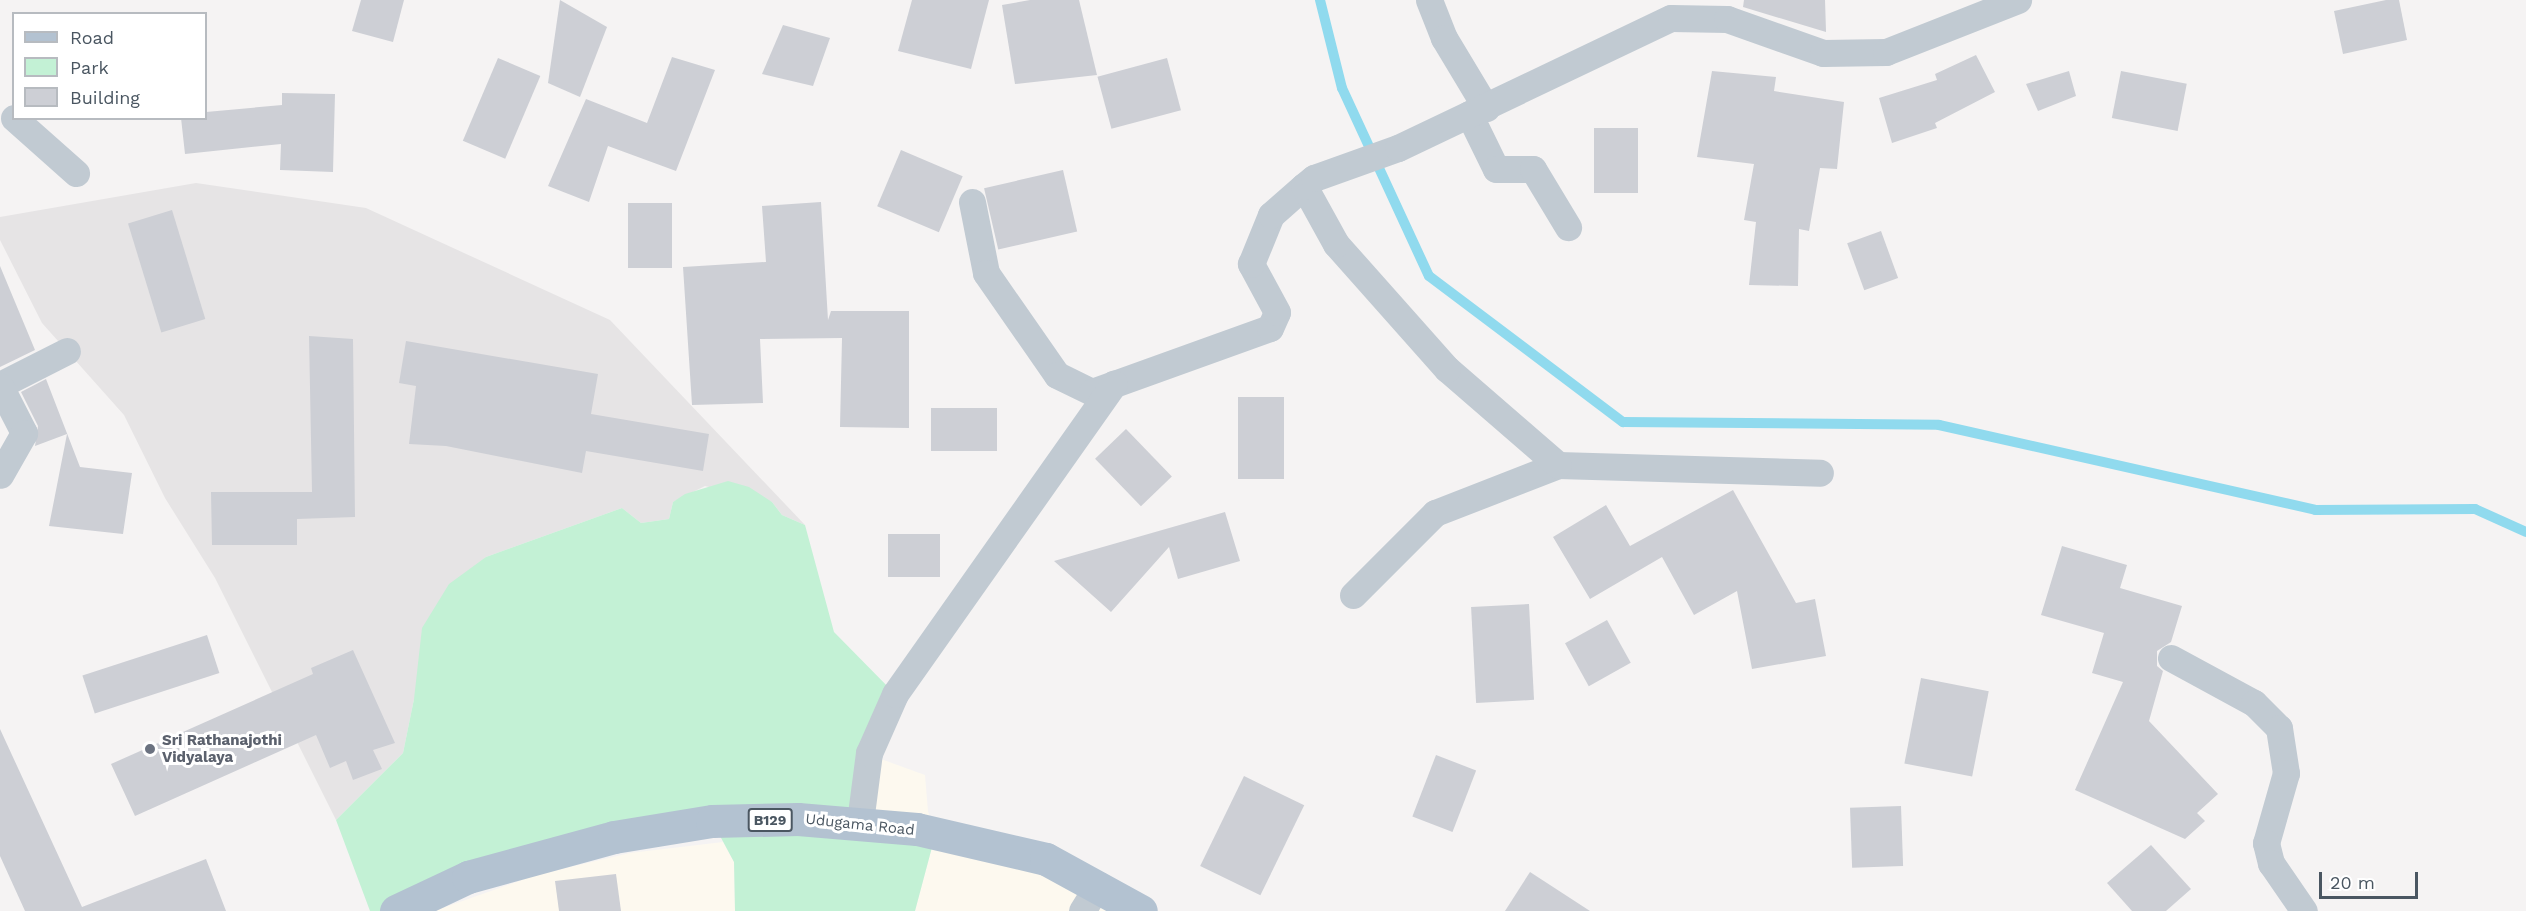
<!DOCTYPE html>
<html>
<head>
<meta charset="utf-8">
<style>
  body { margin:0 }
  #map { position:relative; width:2526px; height:911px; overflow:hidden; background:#f5f3f3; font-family:"Work Sans",sans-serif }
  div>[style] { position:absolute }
  .commercial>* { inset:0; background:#fdf9ef }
  .education>* { inset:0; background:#e6e4e5 }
  .green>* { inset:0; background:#c3f1d5 }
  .stream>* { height:10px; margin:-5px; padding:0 5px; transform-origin:5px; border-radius:5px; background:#90daee }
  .building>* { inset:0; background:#cdcfd5; transform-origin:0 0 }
  .minor>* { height:27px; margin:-13.5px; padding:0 13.5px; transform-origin:13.5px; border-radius:13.5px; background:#c1cad2 }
  .primary>* { height:33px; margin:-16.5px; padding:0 16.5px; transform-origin:16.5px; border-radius:16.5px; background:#b3c2d1 }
  .dots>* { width:16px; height:16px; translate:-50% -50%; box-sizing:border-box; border:3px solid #fff; border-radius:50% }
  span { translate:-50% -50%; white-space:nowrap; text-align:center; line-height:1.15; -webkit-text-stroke:6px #fff; paint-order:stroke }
  .shield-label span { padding:2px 4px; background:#fff; border:2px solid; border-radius:4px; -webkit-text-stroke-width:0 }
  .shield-label { font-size:14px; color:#4a5661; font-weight:700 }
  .worship-label { font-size:15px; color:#5b616d; font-weight:700 }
  .left { translate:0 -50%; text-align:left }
  .street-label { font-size:15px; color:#4a5661 }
  .legend { position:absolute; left:12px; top:12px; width:195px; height:108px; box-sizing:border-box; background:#fff; border:2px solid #b7bbc0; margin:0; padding:8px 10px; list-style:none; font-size:18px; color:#4a5661 }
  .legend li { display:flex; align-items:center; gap:12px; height:30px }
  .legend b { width:30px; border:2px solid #b7bbc0 }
  .scale { position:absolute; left:2319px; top:872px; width:99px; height:27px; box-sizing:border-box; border:3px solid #4a5661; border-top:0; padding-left:8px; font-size:18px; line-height:21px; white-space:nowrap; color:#4a5661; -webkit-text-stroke:4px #fff; paint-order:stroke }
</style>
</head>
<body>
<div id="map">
  <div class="commercial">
    <div style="clip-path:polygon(870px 755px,925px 775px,928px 811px,936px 836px,1141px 911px,915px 911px,935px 836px,860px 822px)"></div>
    <div style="clip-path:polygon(723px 842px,734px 862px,735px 911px,434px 911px,536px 875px,630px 853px)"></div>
  </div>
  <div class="education">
    <div style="clip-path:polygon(196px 183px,366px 208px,610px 320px,805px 525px,782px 515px,772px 502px,705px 486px,673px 502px,669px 519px,641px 523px,622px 508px,486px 557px,414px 699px,403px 753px,336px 820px,215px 578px,165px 498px,124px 415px,42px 323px,0 240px,0 217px)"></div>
  </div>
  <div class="green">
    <div style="clip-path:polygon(728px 481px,749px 487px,772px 502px,782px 515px,805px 525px,834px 632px,895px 694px,860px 822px,935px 836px,915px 911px,735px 911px,734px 862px,712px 821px,396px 911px,370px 911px,336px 820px,403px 753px,414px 699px,422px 628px,449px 584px,486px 557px,622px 508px,641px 523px,669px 519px,673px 502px,685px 494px)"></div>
  </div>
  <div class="stream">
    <div style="left:1320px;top:0;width:91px;rotate:76deg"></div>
    <div style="left:1342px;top:88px;width:207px;rotate:65.2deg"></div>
    <div style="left:1429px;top:276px;width:243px;rotate:37deg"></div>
    <div style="left:1623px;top:422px;width:316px;rotate:0.5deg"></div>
    <div style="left:1939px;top:425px;width:385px;rotate:12.7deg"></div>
    <div style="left:2315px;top:510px;width:160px;rotate:-0.4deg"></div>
    <div style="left:2475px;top:509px;width:56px;rotate:24.3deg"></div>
  </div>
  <div class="building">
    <div style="clip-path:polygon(361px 0,404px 0,393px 42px,352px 31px)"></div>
    <div style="clip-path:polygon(560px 0,607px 27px,580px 97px,548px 83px)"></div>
    <div style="clip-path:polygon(912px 0,989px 0,971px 69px,898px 51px)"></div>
    <div style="clip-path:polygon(1030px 0,1079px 0,1097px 75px,1015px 84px,1002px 5px)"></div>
    <div style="clip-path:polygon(1744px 0,1825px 0,1826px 32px,1743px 7px)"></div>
    <div style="clip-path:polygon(2386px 0,2399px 0,2407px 40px,2343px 54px,2334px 11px)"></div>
    <div style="clip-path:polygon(783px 25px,830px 38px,813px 86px,762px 74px)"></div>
    <div style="clip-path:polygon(1976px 55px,1995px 92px,1935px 123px,1937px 128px,1892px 143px,1879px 98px,1937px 80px,1935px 74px)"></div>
    <div style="clip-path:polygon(672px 57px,715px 70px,676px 171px,608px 146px,589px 202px,548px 186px,586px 99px,647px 123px)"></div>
    <div style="left:498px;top:58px;width:46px;height:90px;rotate:23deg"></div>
    <div style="left:1167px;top:58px;width:54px;height:72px;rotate:75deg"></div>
    <div style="clip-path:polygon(1712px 71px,1776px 77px,1774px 91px,1844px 102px,1837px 169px,1820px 168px,1809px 231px,1799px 229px,1798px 286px,1749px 285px,1756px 222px,1744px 220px,1754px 164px,1697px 157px)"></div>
    <div style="clip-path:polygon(2069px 71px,2076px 96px,2038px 111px,2026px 84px)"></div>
    <div style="left:2121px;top:71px;width:67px;height:48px;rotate:11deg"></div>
    <div style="clip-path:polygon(282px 93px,335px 94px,333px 172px,280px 170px,281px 144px,185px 154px,181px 118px,206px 118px,206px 112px,282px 105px)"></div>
    <div style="left:1594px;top:128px;width:44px;height:65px"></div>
    <div style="left:901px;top:150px;width:67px;height:61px;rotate:23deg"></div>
    <div style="left:1063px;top:170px;width:63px;height:81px;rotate:77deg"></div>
    <div style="clip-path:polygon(821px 202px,828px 320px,831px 311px,909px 311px,909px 428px,840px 427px,842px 338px,760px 339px,763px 403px,692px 405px,683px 267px,766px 262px,762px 206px)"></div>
    <div style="left:628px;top:203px;width:44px;height:65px"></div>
    <div style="left:172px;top:210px;width:114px;height:46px;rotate:73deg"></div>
    <div style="left:1881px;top:231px;width:50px;height:36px;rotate:70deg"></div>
    <div style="clip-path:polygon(0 266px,35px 350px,0 367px)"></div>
    <div style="clip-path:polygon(309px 336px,353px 339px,355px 517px,297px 519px,297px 545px,212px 545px,211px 492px,312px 492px)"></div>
    <div style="clip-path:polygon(406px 341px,598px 374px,591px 414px,709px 434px,703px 471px,586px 451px,582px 473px,446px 446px,409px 444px,416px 386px,399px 383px)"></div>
    <div style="clip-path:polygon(46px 379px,80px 467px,132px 473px,123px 534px,49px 526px,67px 434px,35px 446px,38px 426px,21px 392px)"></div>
    <div style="left:1238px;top:397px;width:46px;height:82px"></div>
    <div style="left:997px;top:408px;width:43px;height:66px;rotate:90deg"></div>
    <div style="left:1126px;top:429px;width:66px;height:43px;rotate:46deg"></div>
    <div style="clip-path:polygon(1733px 490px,1796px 603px,1815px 599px,1826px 656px,1752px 669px,1737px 591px,1694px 615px,1662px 557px,1590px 599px,1553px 537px,1606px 505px,1630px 546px)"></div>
    <div style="clip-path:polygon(1225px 512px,1240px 561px,1178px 579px,1169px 547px,1111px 612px,1054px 561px)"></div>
    <div style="left:888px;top:534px;width:52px;height:43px"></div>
    <div style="clip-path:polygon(2062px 546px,2127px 565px,2120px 588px,2182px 606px,2171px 642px,2157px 651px,2157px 666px,2163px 671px,2149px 721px,2218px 794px,2197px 813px,2205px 821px,2185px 839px,2075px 790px,2123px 682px,2092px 673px,2104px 633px,2041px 615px)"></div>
    <div style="left:1529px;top:604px;width:96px;height:58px;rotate:87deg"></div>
    <div style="left:1607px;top:620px;width:49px;height:48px;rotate:61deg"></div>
    <div style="left:207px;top:635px;width:40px;height:131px;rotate:72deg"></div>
    <div style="clip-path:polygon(353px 650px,395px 743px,373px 750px,382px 769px,353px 780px,346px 761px,330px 768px,316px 735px,135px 816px,111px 764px,313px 674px,311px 668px)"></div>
    <div style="left:1921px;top:678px;width:69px;height:87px;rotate:11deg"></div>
    <div style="clip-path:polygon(0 729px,82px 907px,206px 859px,226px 911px,25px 911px,0 856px)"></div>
    <div style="left:1436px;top:755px;width:43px;height:66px;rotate:21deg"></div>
    <div style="left:1244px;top:776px;width:67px;height:100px;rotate:26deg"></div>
    <div style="left:1901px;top:806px;width:60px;height:51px;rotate:88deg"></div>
    <div style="clip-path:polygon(2151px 845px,2191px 889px,2166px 911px,2132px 911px,2107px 883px)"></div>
    <div style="clip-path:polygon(1530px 872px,1590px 911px,1505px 911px)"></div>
    <div style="clip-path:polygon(616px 874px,621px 911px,559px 911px,555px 881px)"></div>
  </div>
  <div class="minor">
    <div style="left:1429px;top:0;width:41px;rotate:68.5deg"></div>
    <div style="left:1444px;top:38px;width:82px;rotate:59deg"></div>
    <div style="left:1469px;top:114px;width:61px;rotate:63.9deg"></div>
    <div style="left:1496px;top:169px;width:37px"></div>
    <div style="left:1533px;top:169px;width:68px;rotate:58.9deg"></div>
    <div style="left:14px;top:118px;width:83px;rotate:41.6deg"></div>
    <div style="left:972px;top:202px;width:72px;rotate:78.8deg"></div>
    <div style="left:986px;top:273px;width:124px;rotate:55.2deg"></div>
    <div style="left:1057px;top:375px;width:39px;rotate:26deg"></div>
    <div style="left:1092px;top:392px;width:189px;rotate:-19.8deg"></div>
    <div style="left:1270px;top:328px;width:17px;rotate:-66deg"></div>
    <div style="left:1277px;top:312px;width:55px;rotate:-118.4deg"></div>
    <div style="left:1251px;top:264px;width:53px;rotate:-67.8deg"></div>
    <div style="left:1271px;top:215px;width:44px;rotate:-41.3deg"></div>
    <div style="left:0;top:385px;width:75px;rotate:-26.9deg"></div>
    <div style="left:0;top:386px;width:53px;rotate:62.9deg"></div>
    <div style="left:24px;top:433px;width:48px;rotate:119.7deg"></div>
    <div style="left:1558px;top:465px;width:262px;rotate:1.7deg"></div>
    <div style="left:1353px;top:595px;width:116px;rotate:-45deg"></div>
    <div style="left:1435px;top:513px;width:132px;rotate:-21.3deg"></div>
    <div style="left:1558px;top:465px;width:147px;rotate:-139.1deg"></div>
    <div style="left:1447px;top:369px;width:167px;rotate:-131.6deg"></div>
    <div style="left:1336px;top:244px;width:66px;rotate:-118.9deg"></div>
    <div style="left:1304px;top:186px;width:13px;rotate:-39deg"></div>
    <div style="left:1314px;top:178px;width:89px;rotate:-19.7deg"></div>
    <div style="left:1398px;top:148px;width:302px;rotate:-25.5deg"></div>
    <div style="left:1671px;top:18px;width:56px;rotate:1deg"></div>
    <div style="left:1727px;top:19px;width:102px;rotate:19.5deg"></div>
    <div style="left:1823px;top:53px;width:63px;rotate:-0.9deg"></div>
    <div style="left:1886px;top:52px;width:142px;rotate:-21.5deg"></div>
    <div style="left:2171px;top:658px;width:94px;rotate:28.5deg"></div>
    <div style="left:2254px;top:703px;width:35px;rotate:45deg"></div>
    <div style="left:2279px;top:728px;width:46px;rotate:81.2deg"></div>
    <div style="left:2286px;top:773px;width:73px;rotate:105.9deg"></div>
    <div style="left:2266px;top:843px;width:21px;rotate:76deg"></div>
    <div style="left:2271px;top:863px;width:58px;rotate:55.5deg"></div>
    <div style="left:860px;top:822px;width:70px;rotate:-82.6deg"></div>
    <div style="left:869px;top:753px;width:64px;rotate:-66.2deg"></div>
    <div style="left:895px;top:694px;width:380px;rotate:-54.8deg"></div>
    <div style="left:1082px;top:911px;width:31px;rotate:-58deg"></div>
  </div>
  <div class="primary">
    <div style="left:396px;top:911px;width:80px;rotate:-25.3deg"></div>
    <div style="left:468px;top:877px;width:151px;rotate:-15.3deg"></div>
    <div style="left:614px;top:837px;width:99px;rotate:-9.3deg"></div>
    <div style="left:712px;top:821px;width:86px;rotate:-1.3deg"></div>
    <div style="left:798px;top:819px;width:119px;rotate:4.8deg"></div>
    <div style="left:917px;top:829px;width:132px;rotate:13.1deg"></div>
    <div style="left:1046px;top:859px;width:108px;rotate:28.7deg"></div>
  </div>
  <div class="dots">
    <div style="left:150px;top:749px;background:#6b7280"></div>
  </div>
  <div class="shield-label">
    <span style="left:770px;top:820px">B129</span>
  </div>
  <div class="worship-label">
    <span class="left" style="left:162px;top:749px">Sri Rathanajothi<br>Vidyalaya</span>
  </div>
  <div class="street-label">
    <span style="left:860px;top:825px;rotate:6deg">Udugama Road</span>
  </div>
  <ul class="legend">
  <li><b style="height:8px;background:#b3c2d1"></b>Road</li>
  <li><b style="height:16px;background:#c3f1d5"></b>Park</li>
  <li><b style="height:16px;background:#cdcfd5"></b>Building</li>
  </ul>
  <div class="scale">20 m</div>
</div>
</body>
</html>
